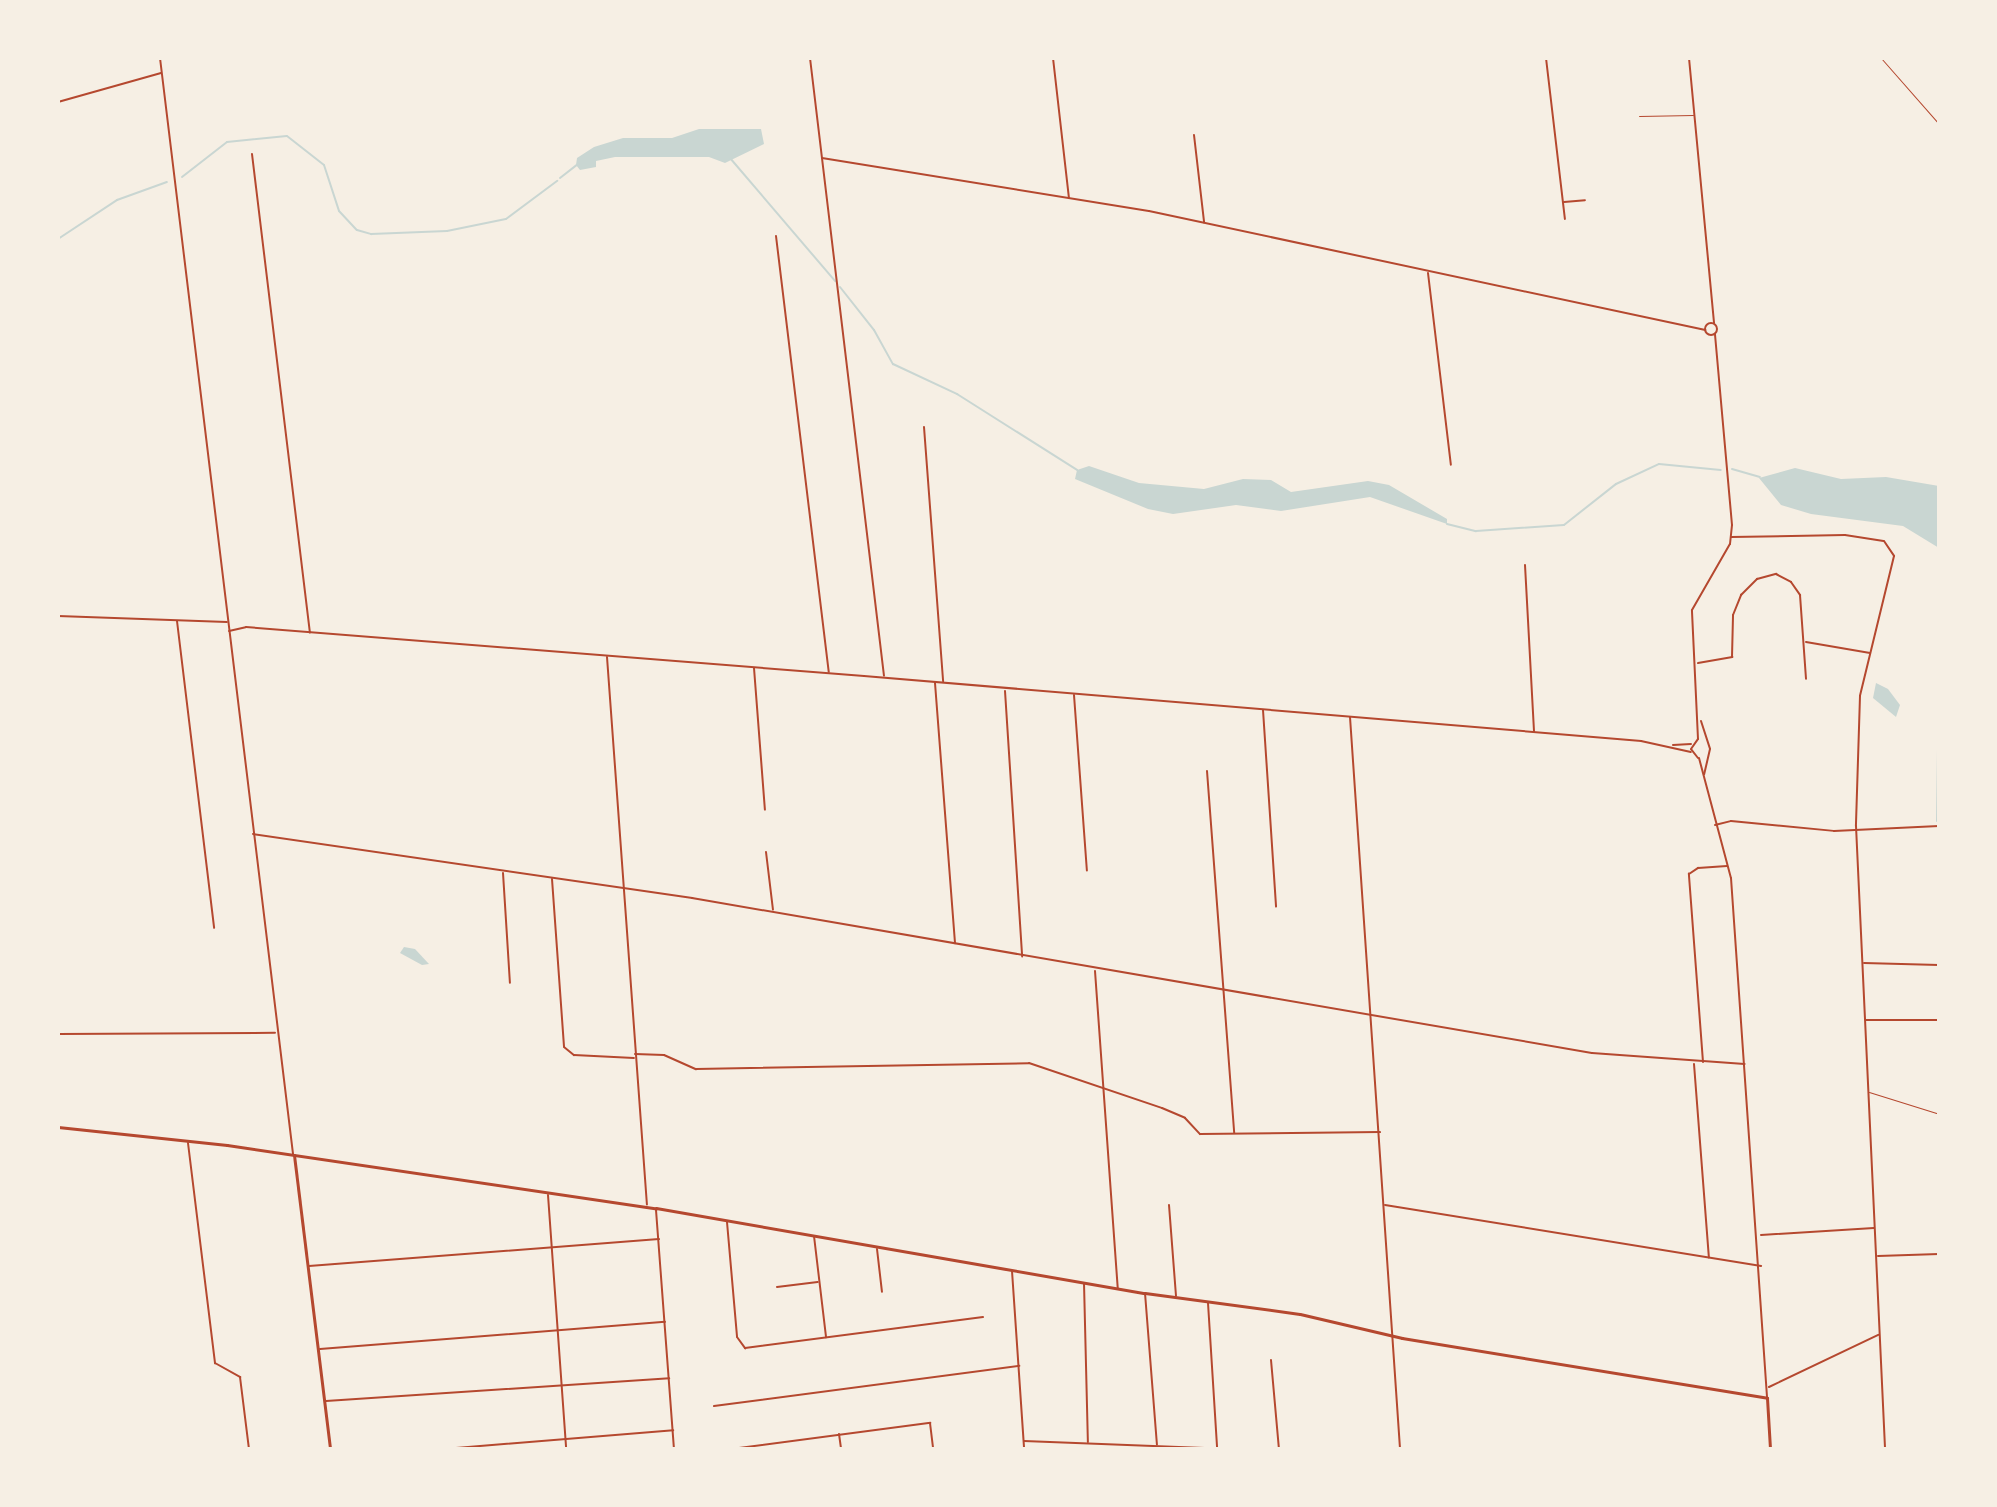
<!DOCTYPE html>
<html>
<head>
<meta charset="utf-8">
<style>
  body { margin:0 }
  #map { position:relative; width:1997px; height:1507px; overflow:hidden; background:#f6efe4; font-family:Jost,sans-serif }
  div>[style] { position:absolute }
  .water>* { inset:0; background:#c9d6d2 }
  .stream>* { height:2px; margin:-1px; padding:0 1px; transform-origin:1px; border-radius:1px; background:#c9d6d2 }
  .service>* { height:1px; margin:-0.5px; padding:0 0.5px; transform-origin:0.5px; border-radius:0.5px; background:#b5482f }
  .minor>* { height:2px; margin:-1px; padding:0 1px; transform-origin:1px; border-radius:1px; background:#b5482f }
  .minor>.ring { margin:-1px; padding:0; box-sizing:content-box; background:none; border:2px solid #b5482f; border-radius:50% }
  .tertiary>* { height:3px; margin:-1.5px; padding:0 1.5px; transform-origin:1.5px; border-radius:1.5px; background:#b5482f }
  span { translate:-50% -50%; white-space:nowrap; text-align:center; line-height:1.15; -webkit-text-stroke:7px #f6efe4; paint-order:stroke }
  .frame { position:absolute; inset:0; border:60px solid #f6efe4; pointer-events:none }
</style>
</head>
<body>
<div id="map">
  <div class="water">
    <div style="clip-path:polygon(699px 129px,761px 129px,764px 144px,725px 163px,709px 157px,615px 157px,596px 161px,596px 167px,580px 170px,576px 165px,577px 158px,594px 147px,623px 138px,672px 138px)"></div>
    <div style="clip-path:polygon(1089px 466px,1139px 483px,1204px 489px,1243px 479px,1271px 480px,1291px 492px,1368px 481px,1389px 485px,1447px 519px,1447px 524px,1370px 497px,1281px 511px,1236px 505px,1173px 514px,1148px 509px,1075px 479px,1077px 470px)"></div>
    <div style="clip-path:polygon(1795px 468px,1841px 479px,1886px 477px,1939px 486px,1939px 548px,1903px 526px,1811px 514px,1781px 505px,1759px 478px)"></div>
    <div style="clip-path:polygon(1876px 683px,1888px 689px,1900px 705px,1896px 717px,1873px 698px)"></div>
    <div style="clip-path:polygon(404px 947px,415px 949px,429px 964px,422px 965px,400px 953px)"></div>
  </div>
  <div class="stream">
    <div style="left:730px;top:158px;width:162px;rotate:49.5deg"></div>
    <div style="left:182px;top:177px;width:57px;rotate:-37.9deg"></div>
    <div style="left:227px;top:142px;width:60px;rotate:-5.7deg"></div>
    <div style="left:287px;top:136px;width:47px;rotate:38.1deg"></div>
    <div style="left:324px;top:165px;width:48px;rotate:71.9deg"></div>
    <div style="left:339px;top:211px;width:26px;rotate:47deg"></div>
    <div style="left:357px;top:230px;width:15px;rotate:16deg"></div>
    <div style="left:371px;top:234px;width:76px;rotate:-2.3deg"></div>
    <div style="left:447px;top:231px;width:60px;rotate:-11.5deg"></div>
    <div style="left:506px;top:219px;width:64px;rotate:-36.7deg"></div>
    <div style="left:560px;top:178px;width:23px;rotate:-38deg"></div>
    <div style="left:58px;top:239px;width:71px;rotate:-33.5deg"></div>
    <div style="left:117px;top:200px;width:53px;rotate:-19.8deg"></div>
    <div style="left:840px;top:287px;width:55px;rotate:51.7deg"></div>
    <div style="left:874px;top:330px;width:39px;rotate:61deg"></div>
    <div style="left:893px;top:364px;width:71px;rotate:25.1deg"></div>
    <div style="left:957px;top:394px;width:142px;rotate:32.3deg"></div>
    <div style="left:1732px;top:469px;width:29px;rotate:16deg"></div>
    <div style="left:1447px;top:524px;width:30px;rotate:14deg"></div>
    <div style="left:1476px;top:531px;width:88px;rotate:-3.9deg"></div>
    <div style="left:1564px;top:525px;width:66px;rotate:-38.3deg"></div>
    <div style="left:1616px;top:484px;width:47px;rotate:-24.9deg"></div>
    <div style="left:1659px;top:464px;width:62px;rotate:5.5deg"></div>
    <div style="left:1937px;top:821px;width:151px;rotate:-89.2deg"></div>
  </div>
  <div class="service">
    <div style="left:1881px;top:58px;width:88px;rotate:48.7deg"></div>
    <div style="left:1639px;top:116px;width:54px;rotate:-1.1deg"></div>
    <div style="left:1869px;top:1092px;width:73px;rotate:17.4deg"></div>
  </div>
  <div class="minor">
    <div style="left:160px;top:58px;width:1104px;rotate:83.08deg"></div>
    <div style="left:810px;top:58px;width:622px;rotate:83.17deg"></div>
    <div style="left:1053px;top:58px;width:141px;rotate:83.5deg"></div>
    <div style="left:1546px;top:58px;width:162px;rotate:83.3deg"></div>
    <div style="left:1689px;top:58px;width:266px;rotate:84.6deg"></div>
    <div style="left:58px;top:102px;width:107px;rotate:-15.7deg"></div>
    <div style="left:1194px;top:135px;width:88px;rotate:83.4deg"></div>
    <div style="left:252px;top:154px;width:482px;rotate:83.1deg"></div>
    <div style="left:822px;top:158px;width:331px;rotate:9.2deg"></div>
    <div style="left:1149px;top:211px;width:569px;rotate:12.08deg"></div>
    <div style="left:1564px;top:202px;width:21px;rotate:-5deg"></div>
    <div style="left:776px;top:236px;width:439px;rotate:83.1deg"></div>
    <div style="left:1428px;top:273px;width:193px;rotate:83.2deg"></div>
    <div class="ring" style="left:1705px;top:323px;width:10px;height:10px"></div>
    <div style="left:924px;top:427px;width:255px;rotate:85.7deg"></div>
    <div style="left:1731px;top:537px;width:114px;rotate:-1deg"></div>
    <div style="left:1845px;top:535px;width:39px;rotate:9deg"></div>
    <div style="left:1884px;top:541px;width:18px;rotate:56deg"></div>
    <div style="left:1894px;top:556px;width:144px;rotate:103.7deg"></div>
    <div style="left:1860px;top:696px;width:130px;rotate:91.8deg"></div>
    <div style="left:1856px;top:826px;width:624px;rotate:87.33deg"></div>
    <div style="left:1525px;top:565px;width:167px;rotate:86.9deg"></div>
    <div style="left:58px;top:616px;width:169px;rotate:2deg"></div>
    <div style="left:177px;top:621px;width:309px;rotate:83.1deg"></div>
    <div style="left:229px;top:631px;width:17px;rotate:-13deg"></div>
    <div style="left:246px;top:627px;width:620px;rotate:4.53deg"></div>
    <div style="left:864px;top:676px;width:780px;rotate:4.78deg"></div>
    <div style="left:1641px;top:741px;width:51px;rotate:12.4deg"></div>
    <div style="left:1806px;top:642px;width:65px;rotate:9.8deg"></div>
    <div style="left:607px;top:657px;width:549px;rotate:85.83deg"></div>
    <div style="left:1698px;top:663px;width:35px;rotate:-10deg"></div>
    <div style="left:1732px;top:657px;width:42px;rotate:-88.6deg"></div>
    <div style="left:1733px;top:615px;width:22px;rotate:-68deg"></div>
    <div style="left:1741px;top:595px;width:23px;rotate:-45deg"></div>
    <div style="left:1757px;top:579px;width:20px;rotate:-15deg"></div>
    <div style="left:1776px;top:574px;width:17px;rotate:28deg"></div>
    <div style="left:1791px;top:582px;width:16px;rotate:55deg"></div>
    <div style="left:1800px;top:595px;width:84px;rotate:85.9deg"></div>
    <div style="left:754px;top:668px;width:142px;rotate:85.6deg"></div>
    <div style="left:935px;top:683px;width:261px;rotate:85.6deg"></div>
    <div style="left:1005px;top:691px;width:266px;rotate:86.3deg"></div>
    <div style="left:1074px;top:695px;width:176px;rotate:85.8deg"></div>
    <div style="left:1263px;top:710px;width:197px;rotate:86.2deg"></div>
    <div style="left:1350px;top:717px;width:734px;rotate:86.09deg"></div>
    <div style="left:1701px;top:721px;width:29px;rotate:72deg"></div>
    <div style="left:1710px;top:749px;width:26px;rotate:103deg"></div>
    <div style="left:1698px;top:739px;width:129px;rotate:-92.7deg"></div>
    <div style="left:1692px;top:610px;width:76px;rotate:-60.1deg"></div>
    <div style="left:1730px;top:544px;width:19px;rotate:-84deg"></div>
    <div style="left:1732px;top:525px;width:192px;rotate:-95.1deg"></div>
    <div style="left:1673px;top:745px;width:18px;rotate:-3deg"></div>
    <div style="left:1698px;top:758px;width:11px;rotate:-128deg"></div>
    <div style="left:1691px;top:749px;width:12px;rotate:-55deg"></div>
    <div style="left:1699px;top:758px;width:124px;rotate:75.1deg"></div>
    <div style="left:1731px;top:878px;width:520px;rotate:86.03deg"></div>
    <div style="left:1207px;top:771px;width:363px;rotate:85.7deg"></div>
    <div style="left:1715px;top:825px;width:16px;rotate:-14deg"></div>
    <div style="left:1731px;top:821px;width:103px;rotate:5.5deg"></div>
    <div style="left:1834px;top:831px;width:105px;rotate:-2.7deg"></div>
    <div style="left:253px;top:834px;width:444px;rotate:8.3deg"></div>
    <div style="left:692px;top:898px;width:913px;rotate:9.77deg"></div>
    <div style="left:1592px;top:1053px;width:153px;rotate:4.1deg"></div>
    <div style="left:766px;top:852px;width:58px;rotate:83.1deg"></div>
    <div style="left:503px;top:873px;width:110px;rotate:86.4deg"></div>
    <div style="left:552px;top:879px;width:168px;rotate:85.9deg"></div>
    <div style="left:564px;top:1047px;width:13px;rotate:39deg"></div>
    <div style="left:574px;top:1055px;width:60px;rotate:2.9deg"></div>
    <div style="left:1864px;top:963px;width:75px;rotate:1.5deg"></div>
    <div style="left:1095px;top:971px;width:318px;rotate:85.9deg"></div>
    <div style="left:1866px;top:1020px;width:73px"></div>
    <div style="left:58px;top:1034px;width:217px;rotate:-0.3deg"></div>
    <div style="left:635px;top:1054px;width:29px;rotate:2deg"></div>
    <div style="left:664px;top:1055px;width:35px;rotate:24deg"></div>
    <div style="left:696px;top:1069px;width:333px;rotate:-1deg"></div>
    <div style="left:1029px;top:1063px;width:140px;rotate:18.7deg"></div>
    <div style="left:1162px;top:1108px;width:25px;rotate:23deg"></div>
    <div style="left:1185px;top:1118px;width:22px;rotate:47deg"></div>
    <div style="left:1200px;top:1134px;width:180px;rotate:-0.6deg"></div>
    <div style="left:1703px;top:1062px;width:189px;rotate:-94.3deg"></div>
    <div style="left:1689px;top:874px;width:11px;rotate:-34deg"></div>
    <div style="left:1698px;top:868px;width:29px;rotate:-4deg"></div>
    <div style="left:1694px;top:1064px;width:194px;rotate:85.6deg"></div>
    <div style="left:188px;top:1143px;width:222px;rotate:83deg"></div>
    <div style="left:215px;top:1363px;width:29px;rotate:29deg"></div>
    <div style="left:240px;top:1377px;width:73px;rotate:82.9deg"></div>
    <div style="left:548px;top:1195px;width:255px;rotate:85.9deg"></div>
    <div style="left:1169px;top:1205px;width:91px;rotate:85.6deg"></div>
    <div style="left:1385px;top:1205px;width:381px;rotate:9.2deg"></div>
    <div style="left:656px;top:1210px;width:240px;rotate:85.7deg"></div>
    <div style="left:727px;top:1222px;width:115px;rotate:85deg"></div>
    <div style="left:737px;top:1337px;width:14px;rotate:54deg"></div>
    <div style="left:745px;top:1348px;width:240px;rotate:-7.4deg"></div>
    <div style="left:1761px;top:1235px;width:113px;rotate:-3.5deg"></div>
    <div style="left:814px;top:1236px;width:102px;rotate:83.2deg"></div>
    <div style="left:877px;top:1249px;width:43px;rotate:83.4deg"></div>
    <div style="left:1878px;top:1256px;width:61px;rotate:-1.9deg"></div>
    <div style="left:309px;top:1266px;width:351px;rotate:-4.4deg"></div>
    <div style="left:1012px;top:1271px;width:178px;rotate:86.1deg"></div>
    <div style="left:1084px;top:1283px;width:159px;rotate:88.6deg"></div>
    <div style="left:777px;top:1287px;width:41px;rotate:-7deg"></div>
    <div style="left:1145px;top:1293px;width:152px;rotate:85.5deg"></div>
    <div style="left:1208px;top:1303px;width:144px;rotate:86.4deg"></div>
    <div style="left:320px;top:1349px;width:346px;rotate:-4.5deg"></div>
    <div style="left:1271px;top:1360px;width:89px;rotate:84.9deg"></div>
    <div style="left:1769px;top:1387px;width:121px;rotate:-25.5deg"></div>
    <div style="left:326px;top:1401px;width:344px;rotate:-3.8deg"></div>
    <div style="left:714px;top:1406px;width:308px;rotate:-7.5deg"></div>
    <div style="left:839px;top:1434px;width:15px;rotate:82deg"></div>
    <div style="left:1024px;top:1441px;width:213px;rotate:2.2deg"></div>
    <div style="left:739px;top:1448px;width:193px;rotate:-7.5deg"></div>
    <div style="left:930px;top:1423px;width:26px;rotate:83deg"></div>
    <div style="left:444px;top:1449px;width:230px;rotate:-4.7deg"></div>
  </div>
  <div class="tertiary">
    <div style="left:58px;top:1127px;width:170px;rotate:6.1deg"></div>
    <div style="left:227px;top:1145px;width:434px;rotate:8.4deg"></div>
    <div style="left:656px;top:1208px;width:496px;rotate:9.9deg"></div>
    <div style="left:1145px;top:1293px;width:156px;rotate:7.7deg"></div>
    <div style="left:1300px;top:1314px;width:105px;rotate:13.2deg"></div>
    <div style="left:1402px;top:1338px;width:370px;rotate:9.3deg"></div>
    <div style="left:1767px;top:1398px;width:51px;rotate:86.6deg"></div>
    <div style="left:294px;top:1155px;width:296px;rotate:83deg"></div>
  </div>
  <div class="frame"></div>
</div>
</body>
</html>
